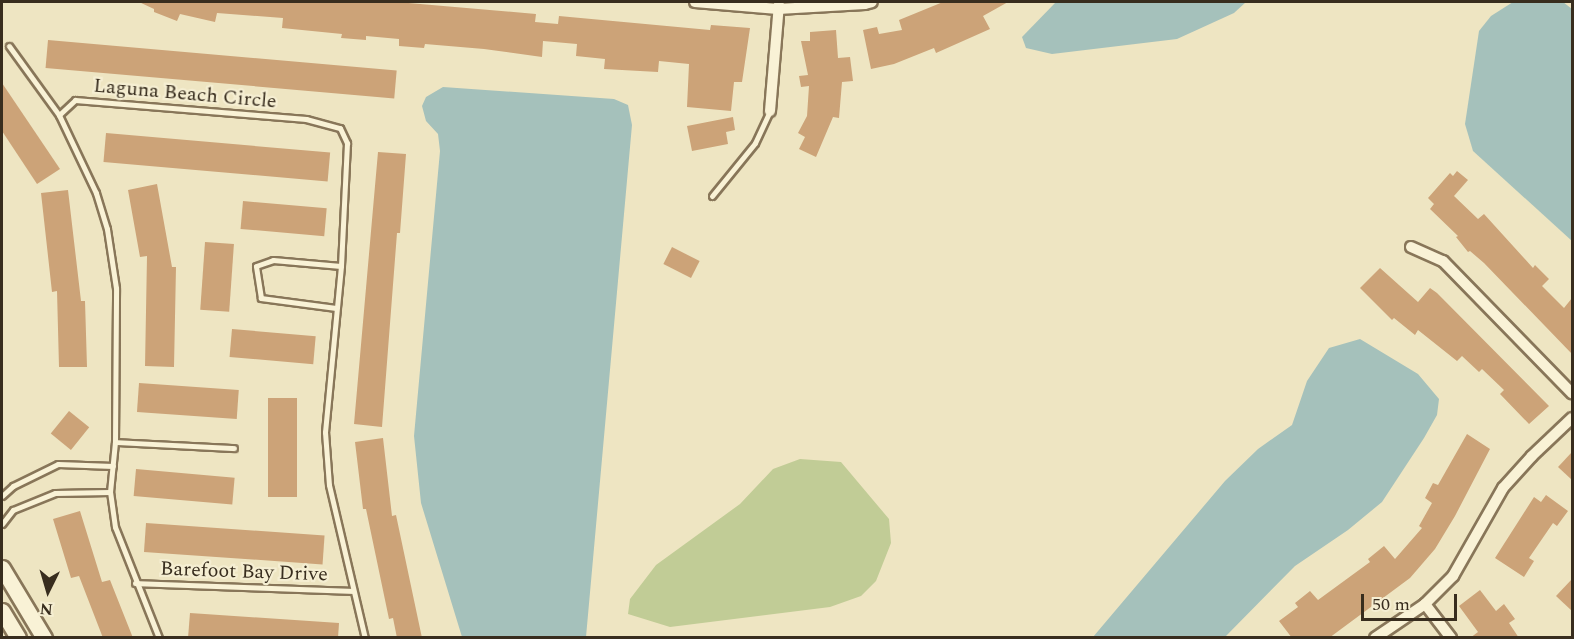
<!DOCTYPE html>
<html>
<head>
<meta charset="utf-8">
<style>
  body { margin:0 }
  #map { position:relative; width:1574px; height:639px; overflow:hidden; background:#eee5c2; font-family:Spectral,serif }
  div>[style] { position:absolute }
  .green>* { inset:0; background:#c1cc96 }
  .water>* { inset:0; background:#a5c1bb }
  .building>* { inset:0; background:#cca378; transform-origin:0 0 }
  .roads { filter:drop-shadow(2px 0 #887659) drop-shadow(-2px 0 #887659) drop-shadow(0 2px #887659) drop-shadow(0 -2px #887659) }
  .lane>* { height:5px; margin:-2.5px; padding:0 2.5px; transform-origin:2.5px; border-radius:2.5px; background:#f9f2d6 }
  .street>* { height:10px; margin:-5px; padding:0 5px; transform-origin:5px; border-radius:5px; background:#f9f2d6 }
  .secondary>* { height:15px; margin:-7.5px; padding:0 7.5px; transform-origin:7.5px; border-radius:7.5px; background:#f9f2d6 }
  span { translate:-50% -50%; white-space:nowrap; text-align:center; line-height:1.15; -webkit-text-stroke:4.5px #f5eed2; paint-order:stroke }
  .street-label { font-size:20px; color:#382d1e }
  .frame { position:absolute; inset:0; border:3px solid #382d1e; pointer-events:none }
  .north { position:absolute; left:18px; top:561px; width:60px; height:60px; -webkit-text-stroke:4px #f5eed2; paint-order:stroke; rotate:185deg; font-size:16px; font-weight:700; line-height:24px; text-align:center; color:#382d1e }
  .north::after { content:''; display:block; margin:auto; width:21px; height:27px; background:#382d1e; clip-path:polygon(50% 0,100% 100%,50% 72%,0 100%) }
  .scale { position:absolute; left:1361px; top:594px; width:96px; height:27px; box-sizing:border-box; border:3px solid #382d1e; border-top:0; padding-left:8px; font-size:18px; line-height:21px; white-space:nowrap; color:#382d1e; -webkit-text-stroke:4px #f5eed2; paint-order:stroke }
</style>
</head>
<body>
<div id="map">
  <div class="green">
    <div style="clip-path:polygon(800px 459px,841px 462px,889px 519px,891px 543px,876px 581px,861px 596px,830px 607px,670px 627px,628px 614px,630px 599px,656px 565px,740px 504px,773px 469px)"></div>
  </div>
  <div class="water">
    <div style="clip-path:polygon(1056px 2px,1246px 2px,1234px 13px,1177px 39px,1052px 54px,1026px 48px,1022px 37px)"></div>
    <div style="clip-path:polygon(1513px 2px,1563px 2px,1572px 9px,1572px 241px,1473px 151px,1465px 124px,1479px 31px,1491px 16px)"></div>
    <div style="clip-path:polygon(443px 87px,614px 99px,628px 105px,632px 125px,586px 637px,462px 637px,421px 503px,414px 436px,440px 151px,438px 134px,426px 121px,422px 106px,426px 97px)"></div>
    <div style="clip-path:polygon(1360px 339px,1418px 374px,1439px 399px,1437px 415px,1424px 438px,1382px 502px,1348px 530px,1295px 566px,1225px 637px,1093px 637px,1225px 481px,1258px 449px,1292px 425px,1307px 381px,1329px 348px)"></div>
  </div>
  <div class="building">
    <div style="clip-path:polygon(139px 2px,397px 2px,536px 14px,535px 22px,558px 24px,559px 16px,710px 30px,711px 25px,750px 28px,742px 82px,734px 82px,731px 111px,687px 107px,689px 64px,659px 61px,658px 72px,604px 69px,605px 59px,576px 56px,577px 44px,543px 41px,542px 57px,484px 49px,425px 44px,424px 48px,399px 46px,399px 39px,366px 36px,366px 40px,341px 38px,342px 34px,282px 28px,283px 18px,217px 13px,215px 22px,180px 14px,177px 21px,154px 12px,154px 9px)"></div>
    <div style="clip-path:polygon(943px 2px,1008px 2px,983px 16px,990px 29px,936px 53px,934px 48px,894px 64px,871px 69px,863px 30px,877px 27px,879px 34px,902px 30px,899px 20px)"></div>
    <div style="clip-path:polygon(836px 30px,838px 58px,850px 57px,853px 81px,842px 82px,839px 118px,833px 117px,816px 157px,799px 149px,805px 137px,798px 133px,807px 116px,809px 86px,801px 87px,799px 76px,808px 75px,801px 41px,810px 41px,810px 32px)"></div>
    <div style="left:48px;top:40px;width:350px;height:28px;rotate:5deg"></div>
    <div style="clip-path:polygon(2px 83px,60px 169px,37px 184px,2px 131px)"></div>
    <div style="clip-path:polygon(733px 117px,735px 130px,726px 132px,728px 144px,692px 151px,687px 126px)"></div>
    <div style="left:106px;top:133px;width:225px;height:29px;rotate:5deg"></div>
    <div style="clip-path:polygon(378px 152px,406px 154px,400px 233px,397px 233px,382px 427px,354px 424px)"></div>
    <div style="clip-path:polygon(1457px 171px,1468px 180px,1454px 196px,1478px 219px,1484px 214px,1533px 268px,1535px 265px,1549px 279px,1542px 286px,1564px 308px,1572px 298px,1572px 354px,1484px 263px,1470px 251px,1468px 252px,1456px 237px,1458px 236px,1430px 209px,1434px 204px,1428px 198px,1450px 173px,1453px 176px)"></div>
    <div style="clip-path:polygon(157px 184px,172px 267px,176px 267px,174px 367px,145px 366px,147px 256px,140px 257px,128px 190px)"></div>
    <div style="clip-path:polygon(68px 190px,81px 301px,85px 301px,87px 367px,59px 367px,57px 291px,52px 292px,41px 193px)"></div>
    <div style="left:243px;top:201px;width:84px;height:28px;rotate:5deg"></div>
    <div style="left:205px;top:242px;width:29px;height:68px;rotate:4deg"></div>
    <div style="left:672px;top:247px;width:31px;height:19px;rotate:27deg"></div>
    <div style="clip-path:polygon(1380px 268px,1418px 302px,1430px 288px,1437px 293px,1549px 406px,1529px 424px,1500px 394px,1504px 390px,1482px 369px,1479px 372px,1462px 356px,1457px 361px,1418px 330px,1415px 335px,1394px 318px,1392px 320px,1360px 288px)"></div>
    <div style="left:232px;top:329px;width:84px;height:28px;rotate:5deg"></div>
    <div style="left:139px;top:383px;width:100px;height:29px;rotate:4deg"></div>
    <div style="left:268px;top:398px;width:29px;height:99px"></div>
    <div style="left:69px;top:411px;width:26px;height:29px;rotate:39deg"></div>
    <div style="clip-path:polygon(1467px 434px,1490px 449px,1455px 516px,1435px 549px,1410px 578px,1329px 638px,1292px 638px,1279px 621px,1298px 607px,1295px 603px,1310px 591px,1318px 600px,1370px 562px,1368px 559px,1384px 546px,1395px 559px,1422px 528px,1419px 526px,1432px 503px,1425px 498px,1433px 483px,1438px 485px)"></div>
    <div style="clip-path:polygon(383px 438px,392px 516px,396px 515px,422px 638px,397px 638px,393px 618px,389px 619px,366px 509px,363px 509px,355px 442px)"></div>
    <div style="clip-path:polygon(1572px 452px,1572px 480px,1558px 467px)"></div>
    <div style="left:136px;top:469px;width:99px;height:27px;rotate:5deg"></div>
    <div style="clip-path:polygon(1546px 495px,1568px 511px,1557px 526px,1553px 523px,1529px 558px,1534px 561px,1524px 577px,1495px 558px,1534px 497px,1541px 502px)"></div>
    <div style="clip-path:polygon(80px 511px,102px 582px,110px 580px,133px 638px,103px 638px,79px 576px,71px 578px,53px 519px)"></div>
    <div style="left:146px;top:523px;width:179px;height:29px;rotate:4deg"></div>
    <div style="clip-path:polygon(1572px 579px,1572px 611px,1556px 596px)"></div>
    <div style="clip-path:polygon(1480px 590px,1496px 611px,1504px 604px,1515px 619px,1509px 623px,1519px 638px,1470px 638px,1478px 632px,1459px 606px)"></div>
    <div style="clip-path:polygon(190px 613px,339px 623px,338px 638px,188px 638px)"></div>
  </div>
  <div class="roads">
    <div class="lane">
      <div style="left:9px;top:46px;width:85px;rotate:54.1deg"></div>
      <div style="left:712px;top:196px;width:68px;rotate:-50.9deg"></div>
      <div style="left:755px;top:143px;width:35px;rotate:-65deg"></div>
      <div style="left:336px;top:308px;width:76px;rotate:-172.4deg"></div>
      <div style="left:261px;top:298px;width:32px;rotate:-99deg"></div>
      <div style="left:256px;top:266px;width:18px;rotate:-19deg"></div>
      <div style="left:273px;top:260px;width:68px;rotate:5deg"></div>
      <div style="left:115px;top:442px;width:119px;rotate:2.9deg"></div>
      <div style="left:2px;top:496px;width:15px;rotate:-42deg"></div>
      <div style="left:13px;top:486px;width:50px;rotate:-26.1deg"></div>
      <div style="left:58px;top:464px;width:55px;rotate:2.1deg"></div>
      <div style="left:2px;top:524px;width:18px;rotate:-52deg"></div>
      <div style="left:13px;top:510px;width:45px;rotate:-22deg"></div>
      <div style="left:55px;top:493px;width:55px;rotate:-1deg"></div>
      <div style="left:135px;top:583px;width:217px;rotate:2.1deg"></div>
      <div style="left:159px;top:638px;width:119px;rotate:-111.6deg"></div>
      <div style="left:115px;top:527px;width:35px;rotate:-98deg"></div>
      <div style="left:110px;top:492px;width:50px;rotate:-84.3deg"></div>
      <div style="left:115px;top:442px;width:154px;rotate:-89.6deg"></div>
      <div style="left:116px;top:288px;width:60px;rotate:-98.7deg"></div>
      <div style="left:107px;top:229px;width:38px;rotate:-107deg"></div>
      <div style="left:96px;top:193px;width:86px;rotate:-115.4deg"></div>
      <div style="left:59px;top:115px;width:22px;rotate:-43deg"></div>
      <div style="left:75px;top:100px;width:232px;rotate:4.7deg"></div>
      <div style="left:306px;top:119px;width:35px;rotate:15deg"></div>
      <div style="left:340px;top:128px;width:17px;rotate:65deg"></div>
      <div style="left:347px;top:143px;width:123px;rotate:92.8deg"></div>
      <div style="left:341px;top:266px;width:167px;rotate:95.5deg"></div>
      <div style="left:325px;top:432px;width:53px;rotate:85.7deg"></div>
      <div style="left:329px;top:485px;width:157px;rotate:76.8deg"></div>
    </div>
    <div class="street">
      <div style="left:695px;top:2px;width:83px;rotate:4.8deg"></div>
      <div style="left:778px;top:9px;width:87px;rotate:-3.3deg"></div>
      <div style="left:865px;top:4px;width:7px;rotate:-16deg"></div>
      <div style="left:770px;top:111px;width:107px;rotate:-85.2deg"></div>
      <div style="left:1411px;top:247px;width:35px;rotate:24deg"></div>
      <div style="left:1443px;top:261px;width:185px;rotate:45.7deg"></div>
      <div style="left:1425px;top:604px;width:43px;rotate:52.6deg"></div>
      <div style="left:1375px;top:638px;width:60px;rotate:-34.2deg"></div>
      <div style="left:1425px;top:604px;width:40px;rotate:-45deg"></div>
      <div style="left:1453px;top:576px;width:101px;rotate:-60.4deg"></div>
      <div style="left:1503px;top:488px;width:43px;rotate:-47.8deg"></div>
      <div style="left:1532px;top:456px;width:55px;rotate:-43.5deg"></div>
    </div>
    <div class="secondary">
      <div style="left:2px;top:568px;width:82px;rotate:59deg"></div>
      <div style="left:2px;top:611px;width:31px;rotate:59deg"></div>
    </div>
  </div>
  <div class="street-label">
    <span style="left:185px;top:94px;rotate:5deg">Laguna Beach Circle</span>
    <span style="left:244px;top:572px;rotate:2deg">Barefoot Bay Drive</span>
  </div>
  <div class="frame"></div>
  <div class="north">N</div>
  <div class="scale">50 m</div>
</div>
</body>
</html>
